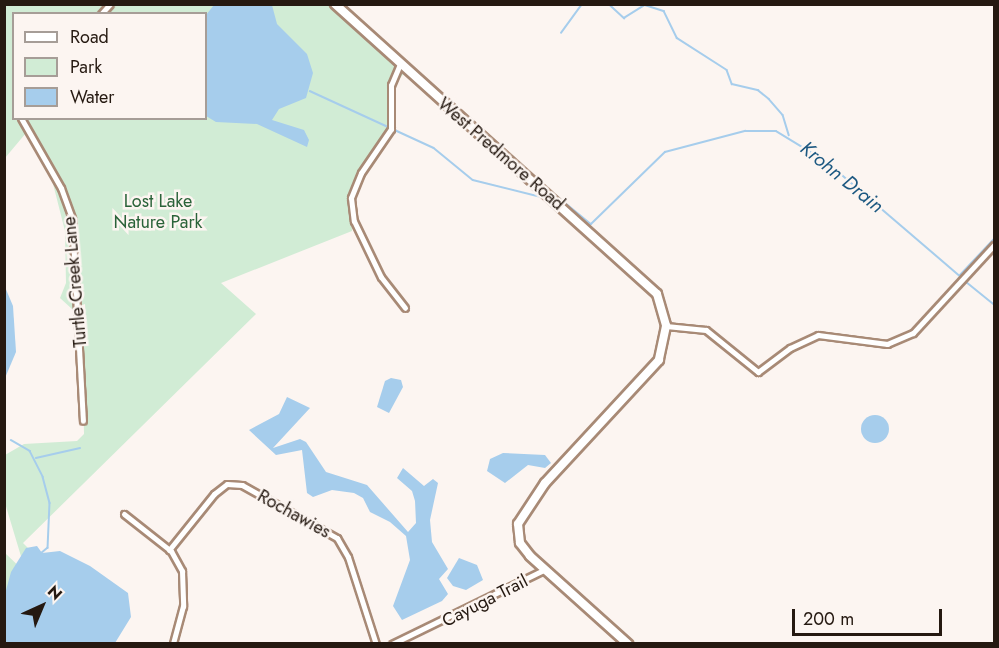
<!DOCTYPE html>
<html>
<head>
<meta charset="utf-8">
<style>
  body { margin:0 }
  #map { position:relative; width:999px; height:648px; overflow:hidden; background:#fcf5f1; font-family:Jost,sans-serif }
  div>[style] { position:absolute }
  .green>* { inset:0; background:#d1ecd5 }
  .water>* { inset:0; background:#a6cdec }
  .round { border-radius:50% }
  .stream>* { height:1.5px; margin:-0.75px; padding:0 0.75px; transform-origin:0.75px; border-radius:0.75px; background:#a6cdec }
  .roads { filter:drop-shadow(2px 0 #a88a76) drop-shadow(-2px 0 #a88a76) drop-shadow(0 2px #a88a76) drop-shadow(0 -2px #a88a76) }
  .street>* { height:5px; margin:-2.5px; padding:0 2.5px; transform-origin:2.5px; border-radius:2.5px; background:#fff }
  .secondary>* { height:8px; margin:-4px; padding:0 4px; transform-origin:4px; border-radius:4px; background:#fff }
  span { translate:-50% -50%; white-space:nowrap; text-align:center; line-height:1.15; -webkit-text-stroke:5px #fcf5f1; paint-order:stroke }
  .street-label { font-size:18px; color:#251911 }
  .park-label { font-size:18px; color:#2a6339 }
  .water-label { font-size:20px; color:#1c5881; font-style:italic }
  .frame { position:absolute; inset:0; border:6px solid #251911; pointer-events:none }
  .legend { position:absolute; left:12px; top:12px; width:195px; height:108px; box-sizing:border-box; background:#fcf5f1; border:2px solid #a69d97; margin:0; padding:8px 10px; list-style:none; font-size:18px; color:#251911 }
  .legend li { display:flex; align-items:center; gap:12px; height:30px }
  .legend b { width:30px; border:2px solid #a69d97 }
  .north { position:absolute; left:12px; top:576px; width:60px; height:60px; -webkit-text-stroke:4px #fcf5f1; paint-order:stroke; rotate:44deg; font-size:16px; font-weight:700; line-height:24px; text-align:center; color:#251911 }
  .north::after { content:''; display:block; margin:auto; width:21px; height:27px; background:#251911; clip-path:polygon(50% 0,100% 100%,50% 72%,0 100%) }
  .scale { position:absolute; left:792px; top:609px; width:150px; height:27px; box-sizing:border-box; border:3px solid #251911; border-top:0; padding-left:8px; font-size:18px; line-height:21px; white-space:nowrap; color:#251911; -webkit-text-stroke:4px #fcf5f1; paint-order:stroke }
</style>
</head>
<body>
<div id="map">
  <div class="green">
    <div style="clip-path:polygon(evenodd,5px 5px,332px 5px,405px 72px,393px 87px,384px 145px,351px 190px,352px 231px,221px 283px,256px 314px,23px 543px,61px 581px,5px 641px,5px 553px,26px 573px,5px 503px,5px 455px,24px 444px,77px 441px,84px 434px,82px 344px,86px 322px,85px 304px,72px 309px,60px 298px,66px 283px,65px 231px,49px 168px,26px 133px,5px 158px,5px 5px,14px 14px,206px 14px,206px 118px,14px 118px,14px 14px)"></div>
  </div>
  <div class="water">
    <div style="clip-path:polygon(272px 5px,277px 24px,307px 54px,313px 73px,306px 98px,279px 109px,272px 120px,304px 130px,309px 140px,307px 147px,257px 124px,216px 122px,206px 116px,206px 15px,214px 5px)"></div>
    <div style="clip-path:polygon(5px 287px,13px 306px,16px 352px,5px 378px)"></div>
    <div style="clip-path:polygon(391px 378px,401px 380px,403px 387px,389px 413px,377px 407px,385px 381px)"></div>
    <div style="clip-path:polygon(287px 397px,310px 408px,273px 448px,300px 439px,306px 442px,326px 472px,367px 485px,408px 532px,416px 523px,415px 501px,412px 491px,397px 478px,403px 468px,424px 486px,433px 479px,438px 483px,430px 520px,432px 542px,448px 569px,439px 579px,448px 594px,442px 601px,402px 620px,393px 606px,410px 560px,406px 536px,390px 522px,370px 512px,363px 498px,354px 493px,332px 490px,313px 497px,307px 493px,302px 450px,276px 455px,249px 430px,279px 414px)"></div>
    <div class="round" style="left:861px;top:415px;width:28px;height:28px"></div>
    <div style="clip-path:polygon(503px 453px,545px 455px,551px 463px,545px 468px,528px 465px,505px 483px,487px 471px,490px 459px)"></div>
    <div style="clip-path:polygon(37px 546px,42px 553px,60px 551px,90px 566px,128px 593px,131px 617px,115px 643px,5px 643px,5px 594px,11px 572px,26px 548px)"></div>
    <div style="clip-path:polygon(459px 558px,477px 565px,483px 580px,466px 590px,453px 586px,447px 578px)"></div>
  </div>
  <div class="stream">
    <div style="left:609px;top:4px;width:21px;rotate:43deg"></div>
    <div style="left:624px;top:18px;width:25px;rotate:-32deg"></div>
    <div style="left:645px;top:5px;width:20px;rotate:18deg"></div>
    <div style="left:664px;top:11px;width:30px;rotate:64deg"></div>
    <div style="left:677px;top:38px;width:59px;rotate:32.6deg"></div>
    <div style="left:727px;top:70px;width:15px;rotate:70deg"></div>
    <div style="left:732px;top:84px;width:27px;rotate:13deg"></div>
    <div style="left:758px;top:90px;width:14px;rotate:39deg"></div>
    <div style="left:769px;top:99px;width:21px;rotate:49deg"></div>
    <div style="left:783px;top:115px;width:21px;rotate:73deg"></div>
    <div style="left:561px;top:33px;width:36px;rotate:-54deg"></div>
    <div style="left:310px;top:91px;width:136px;rotate:24.7deg"></div>
    <div style="left:434px;top:148px;width:50px;rotate:39.4deg"></div>
    <div style="left:473px;top:180px;width:74px;rotate:14deg"></div>
    <div style="left:557px;top:196px;width:44px;rotate:39.5deg"></div>
    <div style="left:591px;top:224px;width:103px;rotate:-44.2deg"></div>
    <div style="left:665px;top:152px;width:83px;rotate:-14.7deg"></div>
    <div style="left:745px;top:131px;width:31px"></div>
    <div style="left:776px;top:131px;width:60px;rotate:31.3deg"></div>
    <div style="left:827px;top:162px;width:177px;rotate:40.6deg"></div>
    <div style="left:960px;top:275px;width:50px;rotate:-46.6deg"></div>
    <div style="left:964px;top:280px;width:38px;rotate:39deg"></div>
    <div style="left:11px;top:440px;width:22px;rotate:30deg"></div>
    <div style="left:30px;top:451px;width:29px;rotate:63deg"></div>
    <div style="left:43px;top:477px;width:27px;rotate:75deg"></div>
    <div style="left:50px;top:503px;width:45px;rotate:92.5deg"></div>
    <div style="left:48px;top:548px;width:8px;rotate:140deg"></div>
    <div style="left:36px;top:458px;width:45px;rotate:-12.8deg"></div>
  </div>
  <div class="roads">
    <div class="street">
      <div style="left:101px;top:14px;width:13px;rotate:-48deg"></div>
      <div style="left:400px;top:64px;width:23px;rotate:113deg"></div>
      <div style="left:391px;top:85px;width:44px;rotate:90deg"></div>
      <div style="left:391px;top:129px;width:53px;rotate:124.3deg"></div>
      <div style="left:361px;top:173px;width:27px;rotate:112deg"></div>
      <div style="left:351px;top:198px;width:23px;rotate:83deg"></div>
      <div style="left:354px;top:221px;width:62px;rotate:64.3deg"></div>
      <div style="left:381px;top:277px;width:39px;rotate:52deg"></div>
      <div style="left:21px;top:118px;width:81px;rotate:60.3deg"></div>
      <div style="left:61px;top:188px;width:33px;rotate:70deg"></div>
      <div style="left:72px;top:219px;width:202px;rotate:86.9deg"></div>
      <div style="left:666px;top:326px;width:40px;rotate:5.7deg"></div>
      <div style="left:706px;top:330px;width:67px;rotate:38.9deg"></div>
      <div style="left:758px;top:372px;width:40px;rotate:-37deg"></div>
      <div style="left:790px;top:348px;width:31px;rotate:-25deg"></div>
      <div style="left:818px;top:335px;width:70px;rotate:7.4deg"></div>
      <div style="left:887px;top:344px;width:28px;rotate:-23deg"></div>
      <div style="left:913px;top:333px;width:120px;rotate:-47.4deg"></div>
      <div style="left:124px;top:514px;width:60px;rotate:38.2deg"></div>
      <div style="left:171px;top:551px;width:23px;rotate:61deg"></div>
      <div style="left:182px;top:571px;width:35px;rotate:88deg"></div>
      <div style="left:183px;top:606px;width:39px;rotate:105deg"></div>
      <div style="left:169px;top:550px;width:72px;rotate:-51.2deg"></div>
      <div style="left:214px;top:494px;width:16px;rotate:-38deg"></div>
      <div style="left:227px;top:484px;width:15px;rotate:4deg"></div>
      <div style="left:242px;top:485px;width:109px;rotate:29.2deg"></div>
      <div style="left:337px;top:538px;width:22px;rotate:60deg"></div>
      <div style="left:348px;top:557px;width:91px;rotate:72.2deg"></div>
      <div style="left:392px;top:644px;width:169px;rotate:-26deg"></div>
    </div>
    <div class="secondary">
      <div style="left:335px;top:4px;width:433px;rotate:42deg"></div>
      <div style="left:657px;top:294px;width:33px;rotate:74deg"></div>
      <div style="left:666px;top:326px;width:35px;rotate:102deg"></div>
      <div style="left:659px;top:360px;width:168px;rotate:132.8deg"></div>
      <div style="left:545px;top:483px;width:49px;rotate:123.4deg"></div>
      <div style="left:518px;top:524px;width:19px;rotate:84deg"></div>
      <div style="left:520px;top:543px;width:16px;rotate:52deg"></div>
      <div style="left:530px;top:556px;width:132px;rotate:41.9deg"></div>
    </div>
  </div>
  <div class="street-label">
    <span style="left:501px;top:154px;rotate:41deg">West Predmore Road</span>
    <span style="left:75px;top:282px;rotate:-95deg">Turtle Creek Lane</span>
    <span style="left:294px;top:514px;rotate:29deg">Rochawies</span>
    <span style="left:485px;top:601px;rotate:-27deg">Cayuga Trail</span>
  </div>
  <div class="park-label">
    <span style="left:158px;top:212px">Lost Lake<br>Nature Park</span>
  </div>
  <div class="water-label">
    <span style="left:842px;top:177px;rotate:39deg">Krohn Drain</span>
  </div>
  <div class="frame"></div>
  <ul class="legend">
  <li><b style="height:8px;background:#fff"></b>Road</li>
  <li><b style="height:16px;background:#d1ecd5"></b>Park</li>
  <li><b style="height:16px;background:#a6cdec"></b>Water</li>
  </ul>
  <div class="north">N</div>
  <div class="scale">200 m</div>
</div>
</body>
</html>
